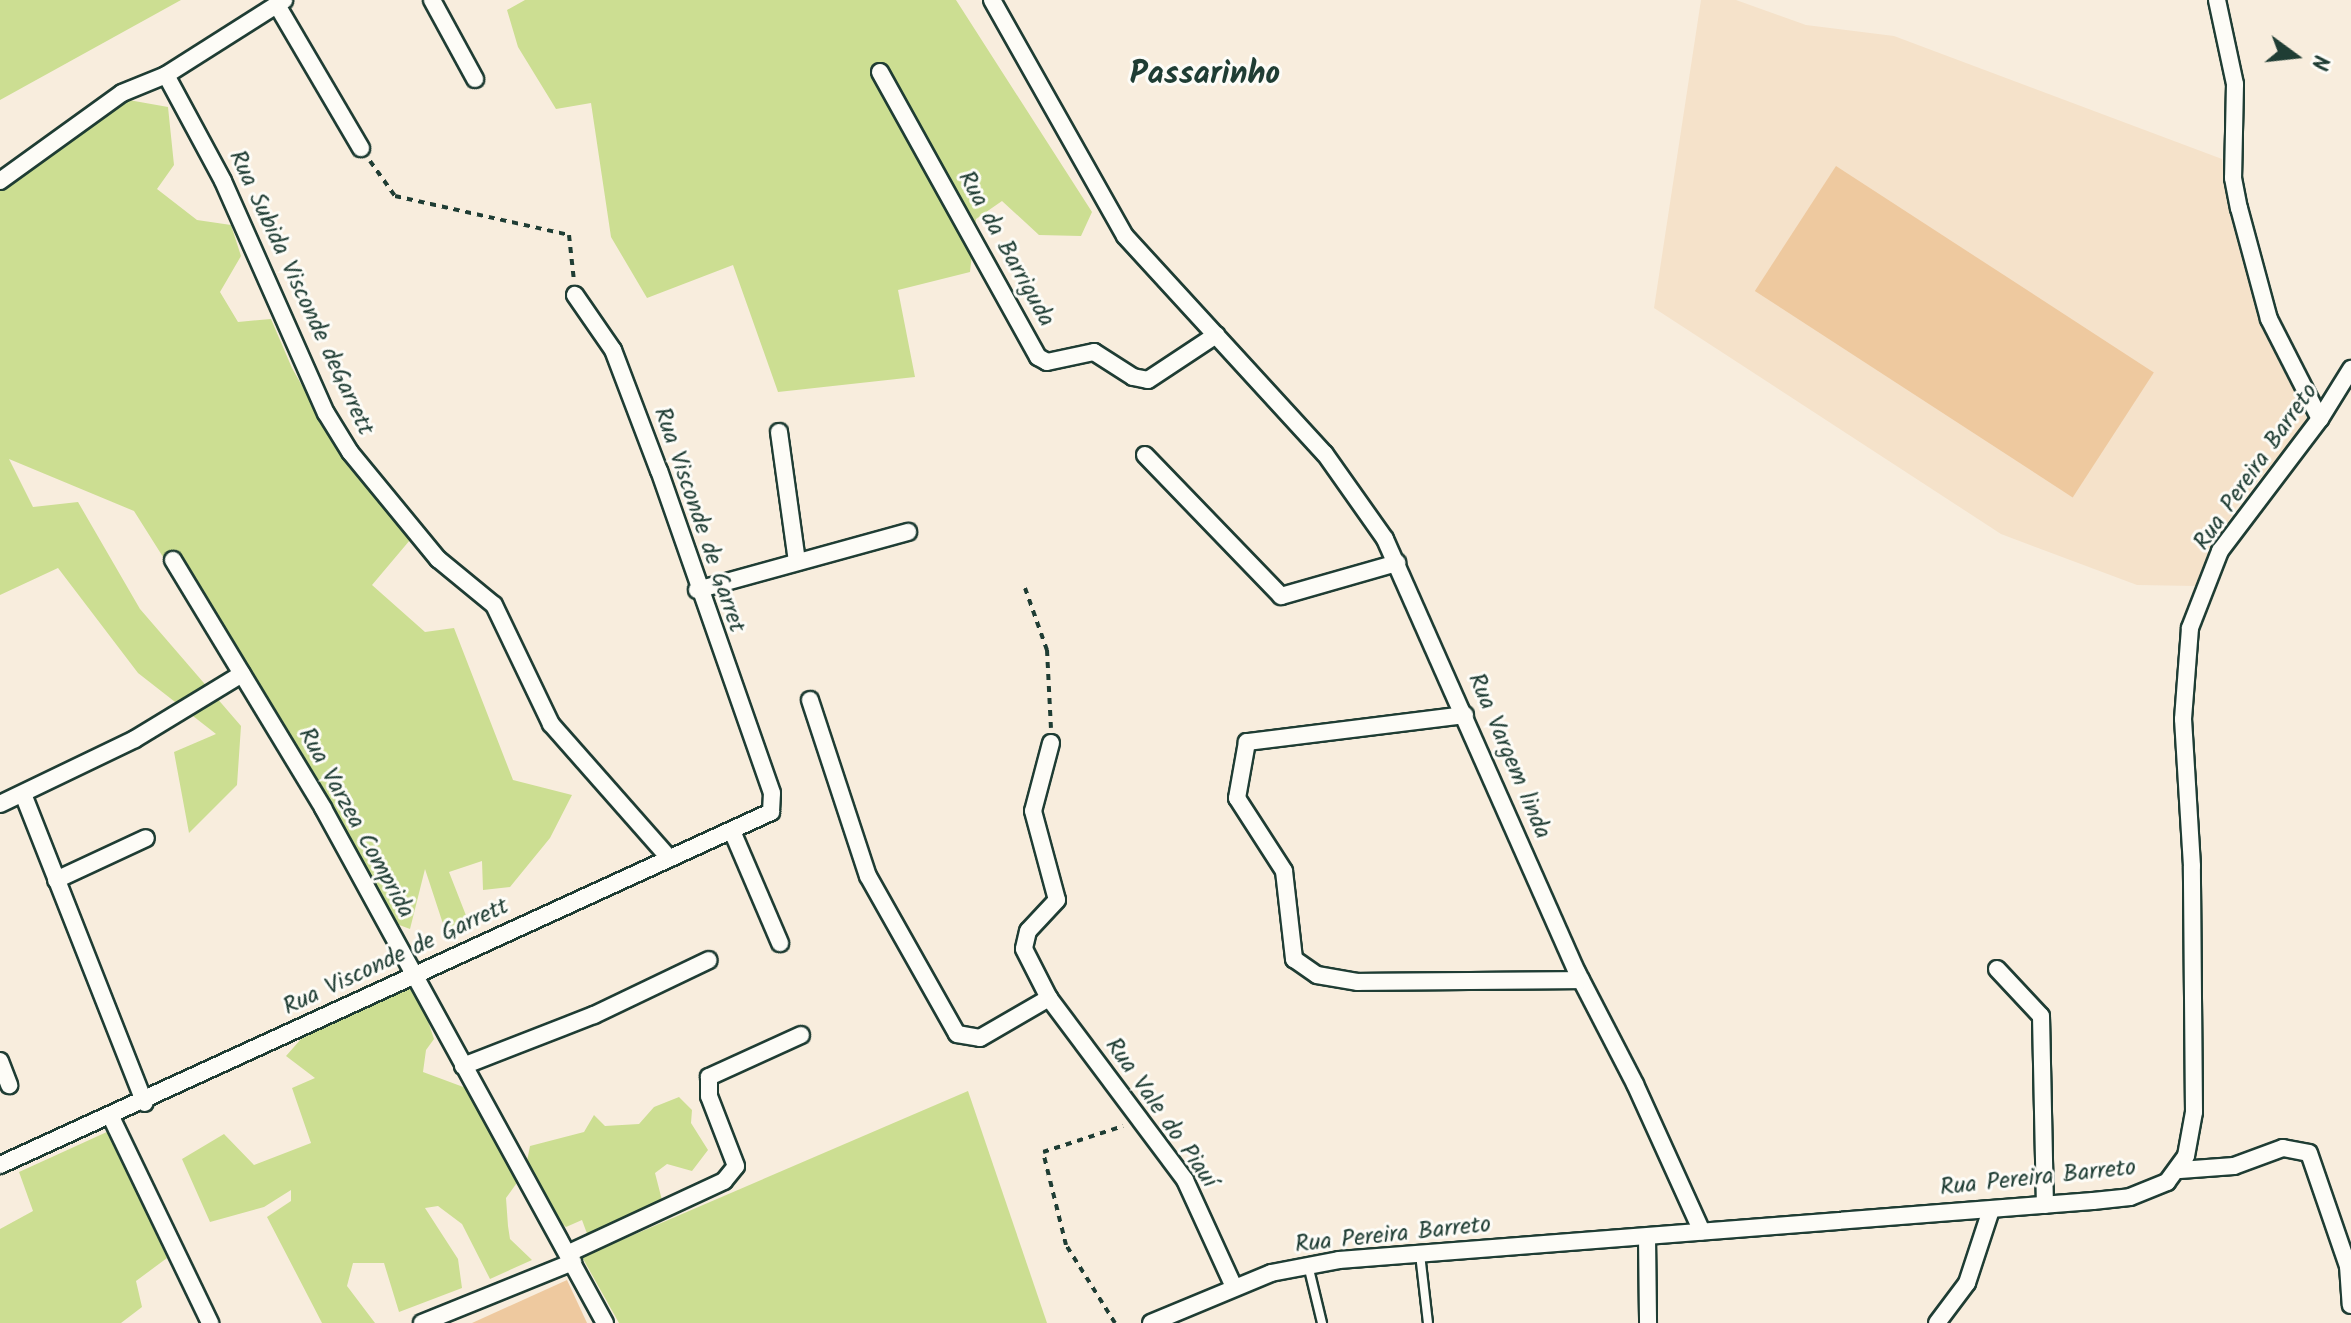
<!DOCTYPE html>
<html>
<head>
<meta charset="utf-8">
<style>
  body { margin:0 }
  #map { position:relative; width:2351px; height:1323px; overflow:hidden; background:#f8eddd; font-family:Kalam,sans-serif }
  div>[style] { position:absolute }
  .built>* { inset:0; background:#f5e2ca }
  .green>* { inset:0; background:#ccde92 }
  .building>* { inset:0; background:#eec99f; transform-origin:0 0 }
  .path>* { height:4px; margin-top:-2px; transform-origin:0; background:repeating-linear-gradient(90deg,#1f3d34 0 6px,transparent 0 12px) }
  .roads { filter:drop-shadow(2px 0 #1f3d34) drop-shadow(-2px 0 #1f3d34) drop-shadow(0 2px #1f3d34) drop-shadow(0 -2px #1f3d34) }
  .service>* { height:8px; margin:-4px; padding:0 4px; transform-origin:4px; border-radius:4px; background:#fdfcf7 }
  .minor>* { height:16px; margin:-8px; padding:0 8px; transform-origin:8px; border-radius:8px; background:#fdfcf7 }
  span { translate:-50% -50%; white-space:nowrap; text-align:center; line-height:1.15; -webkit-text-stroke:6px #fdfcf7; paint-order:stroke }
  .street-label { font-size:24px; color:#1f3d34 }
  .district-label { font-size:32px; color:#1f3d34; font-weight:700 }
  .north { position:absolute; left:2255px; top:16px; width:80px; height:80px; -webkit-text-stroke:6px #fdfcf7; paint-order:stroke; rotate:105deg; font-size:22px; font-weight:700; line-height:32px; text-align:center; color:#1f3d34 }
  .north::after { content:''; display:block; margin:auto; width:28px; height:36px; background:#1f3d34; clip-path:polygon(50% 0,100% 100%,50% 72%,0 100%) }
</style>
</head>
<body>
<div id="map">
  <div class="built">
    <div style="clip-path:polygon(1701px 0,1736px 0,1806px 25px,1894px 36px,2222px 159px,2227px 203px,2256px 309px,2308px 420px,2234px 510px,2196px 586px,2137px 585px,2001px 534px,1654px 308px)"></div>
  </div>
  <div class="green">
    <div style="clip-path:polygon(0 0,181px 0,0 100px)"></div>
    <div style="clip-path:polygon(525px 0,956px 0,1092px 212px,1081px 236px,1039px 235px,1002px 201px,976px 219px,970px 272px,898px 290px,915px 377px,778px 392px,733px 265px,647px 298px,611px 237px,591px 103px,556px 109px,518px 47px,507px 10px)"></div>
    <div style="clip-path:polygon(123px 99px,168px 107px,174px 165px,157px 189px,197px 220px,231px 225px,241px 256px,220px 292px,238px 322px,271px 319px,292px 368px,347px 465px,410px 540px,372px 585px,425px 632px,454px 628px,513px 780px,572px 795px,550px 838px,510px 887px,483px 890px,482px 861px,449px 872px,467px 918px,446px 933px,425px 869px,410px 929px,394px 923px,134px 511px,9px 459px,33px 507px,78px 502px,140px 609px,241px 726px,237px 785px,189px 833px,174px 752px,216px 734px,138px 673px,58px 568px,0 595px,0 189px)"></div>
    <div style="clip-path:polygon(415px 982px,434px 1039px,426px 1050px,423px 1072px,466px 1088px,519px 1180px,506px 1198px,508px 1226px,510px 1239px,532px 1260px,490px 1279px,462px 1224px,438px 1206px,425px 1208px,458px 1259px,462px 1288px,399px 1312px,384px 1263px,353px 1263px,347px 1286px,375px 1323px,322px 1323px,267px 1217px,291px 1201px,291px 1190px,264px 1207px,210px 1222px,182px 1159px,224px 1134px,254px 1165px,311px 1143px,292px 1088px,315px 1078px,286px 1056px,301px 1039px)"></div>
    <div style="clip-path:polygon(968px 1091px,1047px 1323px,619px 1323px,582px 1257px)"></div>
    <div style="clip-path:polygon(679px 1097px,692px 1110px,691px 1123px,708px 1150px,692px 1171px,667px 1164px,655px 1173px,663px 1204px,589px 1239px,582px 1220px,566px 1227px,543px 1207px,524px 1176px,530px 1146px,584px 1132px,594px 1115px,605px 1126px,639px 1124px,654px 1107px)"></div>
    <div style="clip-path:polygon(109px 1131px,167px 1258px,136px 1281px,142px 1307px,121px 1323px,0 1323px,0 1229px,33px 1211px,19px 1172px)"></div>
  </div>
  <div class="building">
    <div style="left:1836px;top:166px;width:379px;height:149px;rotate:33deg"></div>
    <div style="clip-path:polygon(567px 1280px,587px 1323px,472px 1323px)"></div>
  </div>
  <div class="path">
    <div style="left:370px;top:161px;width:43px;rotate:54.5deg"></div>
    <div style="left:395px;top:196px;width:178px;rotate:12.6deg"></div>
    <div style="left:569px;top:235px;width:46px;rotate:83.8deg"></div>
    <div style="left:1025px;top:588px;width:66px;rotate:70.5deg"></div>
    <div style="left:1047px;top:650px;width:78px;rotate:87.1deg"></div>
    <div style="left:1115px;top:1323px;width:92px;rotate:-122.1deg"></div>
    <div style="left:1066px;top:1245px;width:96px;rotate:-103.9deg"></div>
    <div style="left:1043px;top:1152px;width:84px;rotate:-18deg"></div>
  </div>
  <div class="roads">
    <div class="service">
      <div style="left:1420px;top:1254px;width:69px;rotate:83.4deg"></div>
      <div style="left:1308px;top:1265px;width:60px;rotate:76.4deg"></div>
    </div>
    <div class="minor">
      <div style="left:432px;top:0;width:90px;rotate:61.4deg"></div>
      <div style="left:992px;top:0;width:271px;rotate:60.6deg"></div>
      <div style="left:1125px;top:236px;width:296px;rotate:47.5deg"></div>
      <div style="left:1325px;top:454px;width:104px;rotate:54.8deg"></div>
      <div style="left:1385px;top:539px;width:474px;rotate:66.1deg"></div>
      <div style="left:1577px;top:972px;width:126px;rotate:62.6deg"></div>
      <div style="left:1635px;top:1084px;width:162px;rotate:65.6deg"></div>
      <div style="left:2217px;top:0;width:86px;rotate:77.9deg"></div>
      <div style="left:2235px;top:84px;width:94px;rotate:91.2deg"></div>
      <div style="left:2233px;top:178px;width:31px;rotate:79deg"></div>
      <div style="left:2239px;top:208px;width:115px;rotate:74.9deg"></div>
      <div style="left:2269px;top:319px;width:112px;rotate:63deg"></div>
      <div style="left:277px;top:5px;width:166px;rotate:59.6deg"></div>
      <div style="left:880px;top:72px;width:326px;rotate:61deg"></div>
      <div style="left:1038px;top:357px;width:10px;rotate:29deg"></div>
      <div style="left:1047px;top:362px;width:48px;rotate:-12deg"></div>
      <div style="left:1094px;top:352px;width:46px;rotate:32.7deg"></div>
      <div style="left:1133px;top:377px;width:15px;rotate:11deg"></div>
      <div style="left:1148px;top:380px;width:82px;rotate:-33.5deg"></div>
      <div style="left:166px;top:75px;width:120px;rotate:61.7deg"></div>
      <div style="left:223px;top:181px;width:254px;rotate:66.1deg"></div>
      <div style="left:326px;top:413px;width:46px;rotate:58.4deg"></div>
      <div style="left:350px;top:452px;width:139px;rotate:50.6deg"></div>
      <div style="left:438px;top:559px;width:72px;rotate:39.4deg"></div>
      <div style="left:494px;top:605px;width:132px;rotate:64.4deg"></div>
      <div style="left:551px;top:724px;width:179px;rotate:48.6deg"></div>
      <div style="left:0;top:181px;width:150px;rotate:-35.8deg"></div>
      <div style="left:122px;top:93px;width:48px;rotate:-22.2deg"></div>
      <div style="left:166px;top:75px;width:140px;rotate:-32.4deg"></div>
      <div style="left:779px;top:432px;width:131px;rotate:82.1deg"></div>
      <div style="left:1145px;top:455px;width:196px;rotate:46deg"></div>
      <div style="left:1281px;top:596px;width:121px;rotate:-15.9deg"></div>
      <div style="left:173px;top:560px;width:290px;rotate:58.8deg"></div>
      <div style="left:323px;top:808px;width:587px;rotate:61.3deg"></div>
      <div style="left:697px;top:590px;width:219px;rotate:-15.4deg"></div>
      <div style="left:810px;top:700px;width:185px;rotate:71.8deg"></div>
      <div style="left:868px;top:876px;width:181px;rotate:60.6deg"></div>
      <div style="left:957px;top:1034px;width:23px;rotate:10deg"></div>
      <div style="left:980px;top:1038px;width:80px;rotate:-30.1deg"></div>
      <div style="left:1465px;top:715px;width:220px;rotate:172.9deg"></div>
      <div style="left:1247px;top:742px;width:57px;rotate:100.1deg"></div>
      <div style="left:1237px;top:798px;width:87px;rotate:57.2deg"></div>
      <div style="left:1284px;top:871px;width:89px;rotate:83.5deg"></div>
      <div style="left:1294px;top:959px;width:28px;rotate:35deg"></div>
      <div style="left:1317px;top:975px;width:42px;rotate:9.7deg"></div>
      <div style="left:1358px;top:982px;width:223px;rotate:-0.5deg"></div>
      <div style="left:1051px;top:743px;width:70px;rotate:104.8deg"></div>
      <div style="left:1033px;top:811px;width:92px;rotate:74.9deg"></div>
      <div style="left:1057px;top:900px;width:42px;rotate:133.1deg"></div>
      <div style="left:1028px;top:931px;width:18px;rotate:103deg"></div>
      <div style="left:1024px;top:949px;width:55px;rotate:63deg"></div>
      <div style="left:1049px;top:998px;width:227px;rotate:53.2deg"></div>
      <div style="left:1185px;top:1180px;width:118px;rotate:65.4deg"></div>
      <div style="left:23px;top:794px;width:332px;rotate:68.5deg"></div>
      <div style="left:0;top:804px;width:150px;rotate:-25.7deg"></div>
      <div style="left:135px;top:739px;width:125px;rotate:-31.3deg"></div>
      <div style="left:732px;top:831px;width:122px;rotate:66.8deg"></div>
      <div style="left:56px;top:880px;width:99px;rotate:-25deg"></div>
      <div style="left:1997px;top:969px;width:64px;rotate:46.9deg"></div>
      <div style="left:2041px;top:1016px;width:189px;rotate:88.8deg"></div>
      <div style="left:0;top:1061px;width:26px;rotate:69deg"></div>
      <div style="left:463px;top:1066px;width:141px;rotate:-21.3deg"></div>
      <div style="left:594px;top:1015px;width:127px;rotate:-25.6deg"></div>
      <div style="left:111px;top:1117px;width:229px;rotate:64.3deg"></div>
      <div style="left:0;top:1165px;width:848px;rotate:-24.6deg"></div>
      <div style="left:771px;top:812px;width:19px;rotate:-87deg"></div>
      <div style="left:772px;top:793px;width:341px;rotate:-109.3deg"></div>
      <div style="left:659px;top:471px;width:129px;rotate:-110.8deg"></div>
      <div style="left:613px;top:350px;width:67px;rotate:-124.6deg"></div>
      <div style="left:2180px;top:1170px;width:54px;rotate:-4.2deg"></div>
      <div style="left:2234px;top:1166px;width:52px;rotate:-20.2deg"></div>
      <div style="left:2283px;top:1148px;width:26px;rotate:11deg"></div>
      <div style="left:2309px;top:1153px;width:120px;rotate:71deg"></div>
      <div style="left:2348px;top:1266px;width:39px;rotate:86deg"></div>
      <div style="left:1647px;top:1237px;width:86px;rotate:89.3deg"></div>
      <div style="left:569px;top:1253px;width:171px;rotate:-24.9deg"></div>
      <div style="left:724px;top:1181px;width:19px;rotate:-51deg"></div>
      <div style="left:736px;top:1166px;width:75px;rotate:-111.1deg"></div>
      <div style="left:709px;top:1096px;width:19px;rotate:-90deg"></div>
      <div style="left:709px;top:1077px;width:101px;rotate:-24.5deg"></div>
      <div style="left:422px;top:1323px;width:163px;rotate:-22deg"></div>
      <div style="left:1151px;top:1323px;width:130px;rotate:-22.6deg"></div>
      <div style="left:1271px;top:1273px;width:69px;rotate:-10.8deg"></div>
      <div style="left:1339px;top:1260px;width:756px;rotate:-4.47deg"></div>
      <div style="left:2093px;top:1201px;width:37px;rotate:-6deg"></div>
      <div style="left:2130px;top:1197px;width:40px;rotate:-22deg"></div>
      <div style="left:2167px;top:1182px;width:32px;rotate:-54deg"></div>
      <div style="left:2186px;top:1156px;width:45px;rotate:-79.7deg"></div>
      <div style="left:2194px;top:1112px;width:246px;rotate:-90.5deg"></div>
      <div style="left:2192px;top:866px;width:147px;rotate:-93.5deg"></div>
      <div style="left:2183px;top:719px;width:91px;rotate:-85.6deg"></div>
      <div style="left:2190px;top:628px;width:83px;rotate:-68.7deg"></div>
      <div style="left:2220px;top:551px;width:166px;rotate:-52.9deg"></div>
      <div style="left:2320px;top:419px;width:59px;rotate:-58.2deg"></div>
      <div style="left:1937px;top:1323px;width:50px;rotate:-53.1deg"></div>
      <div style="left:1967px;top:1283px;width:77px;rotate:-71.8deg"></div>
    </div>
  </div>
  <div class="street-label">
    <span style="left:1006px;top:249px;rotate:61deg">Rua da Barriguda</span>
    <span style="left:301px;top:293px;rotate:65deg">Rua Subida Visconde deGarrett</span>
    <span style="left:2256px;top:467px;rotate:-55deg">Rua Pereira Barreto</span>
    <span style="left:699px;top:520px;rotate:71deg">Rua Visconde de Garret</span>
    <span style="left:1509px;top:756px;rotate:67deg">Rua Vargem linda</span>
    <span style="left:356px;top:823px;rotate:61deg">Rua Varzea Comprida</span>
    <span style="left:396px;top:957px;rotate:-25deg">Rua Visconde de Garrett</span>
    <span style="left:1161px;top:1113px;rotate:55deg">Rua Vale do Piauí</span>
    <span style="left:2038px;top:1178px;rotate:-6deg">Rua Pereira Barreto</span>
    <span style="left:1393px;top:1235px;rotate:-6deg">Rua Pereira Barreto</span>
  </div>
  <div class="district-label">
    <span style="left:1205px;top:75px">Passarinho</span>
  </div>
  <div class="north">N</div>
</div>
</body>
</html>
